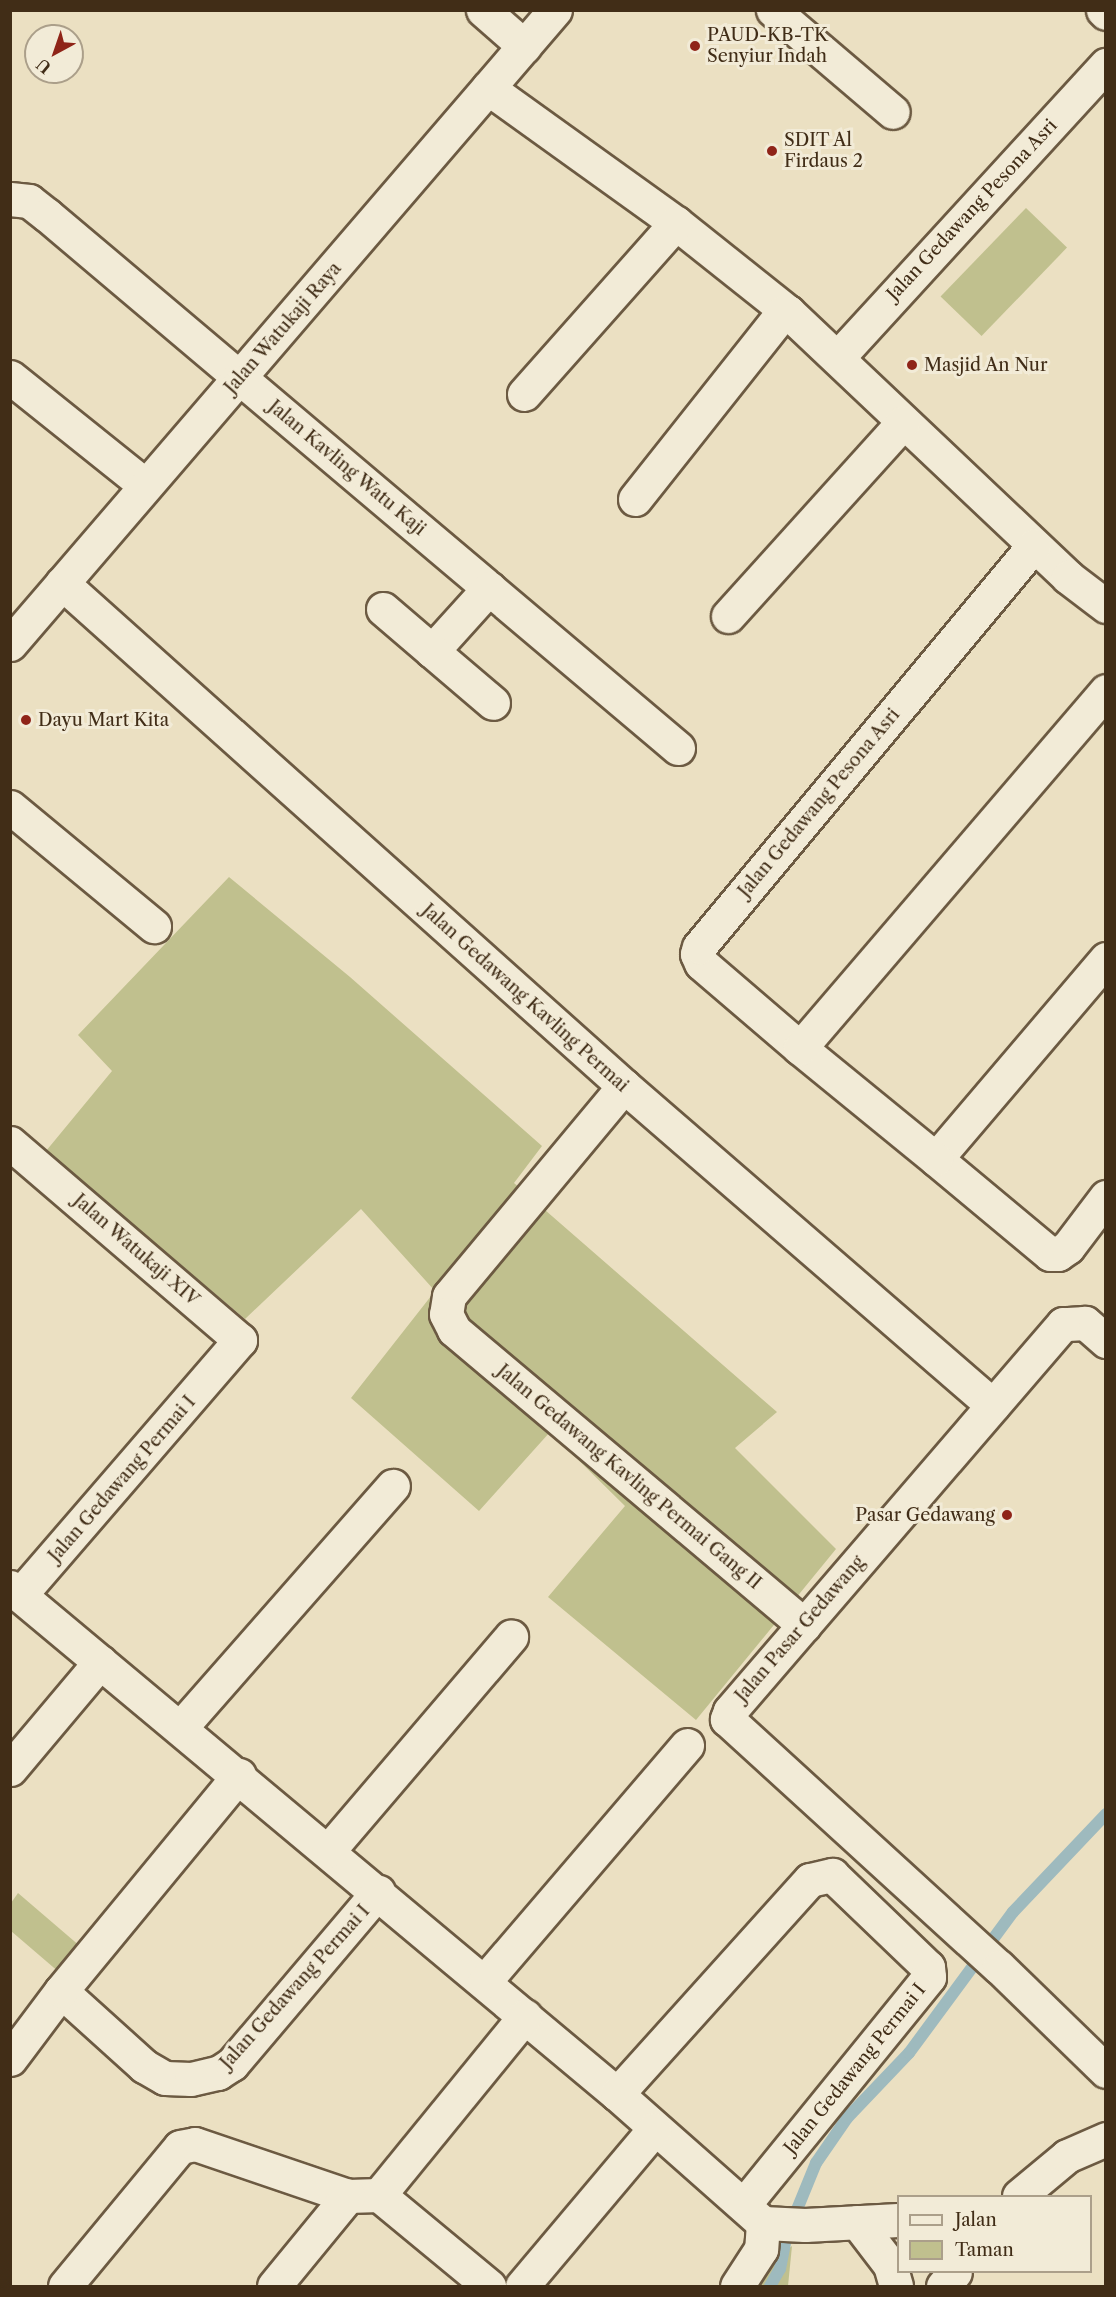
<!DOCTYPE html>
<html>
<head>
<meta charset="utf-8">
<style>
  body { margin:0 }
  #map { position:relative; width:1116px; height:2297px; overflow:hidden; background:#ebe0c2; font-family:"Libre Caslon Text",serif }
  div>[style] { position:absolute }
  .green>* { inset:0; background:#c0c08e; transform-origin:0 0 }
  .stream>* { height:12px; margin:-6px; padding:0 6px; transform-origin:6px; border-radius:6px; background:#9ebabe }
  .roads { filter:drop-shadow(2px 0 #6c5a42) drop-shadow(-2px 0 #6c5a42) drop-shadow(0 2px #6c5a42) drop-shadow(0 -2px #6c5a42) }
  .minor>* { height:33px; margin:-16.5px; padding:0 16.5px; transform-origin:16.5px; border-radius:16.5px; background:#f2ebd7 }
  .dots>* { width:16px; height:16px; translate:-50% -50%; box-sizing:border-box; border:3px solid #f2ebd7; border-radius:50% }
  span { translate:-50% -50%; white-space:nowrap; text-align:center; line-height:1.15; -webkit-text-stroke:6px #f2ebd7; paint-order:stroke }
  .poi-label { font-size:18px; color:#412d17 }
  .left { translate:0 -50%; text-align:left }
  .right { translate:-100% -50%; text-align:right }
  .street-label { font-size:18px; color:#412d17 }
  .frame { position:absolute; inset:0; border:12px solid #412d17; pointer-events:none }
  .legend { position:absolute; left:897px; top:2195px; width:195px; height:78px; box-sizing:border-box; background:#f2ebd7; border:2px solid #ab9f8a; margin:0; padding:8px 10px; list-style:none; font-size:18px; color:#412d17 }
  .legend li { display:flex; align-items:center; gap:12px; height:30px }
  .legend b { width:30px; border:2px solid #ab9f8a }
  .north { position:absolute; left:24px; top:24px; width:60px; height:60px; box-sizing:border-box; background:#f2ebd7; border:2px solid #ab9f8a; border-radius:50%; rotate:220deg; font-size:16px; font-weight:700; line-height:24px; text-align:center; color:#412d17 }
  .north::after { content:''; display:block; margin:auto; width:21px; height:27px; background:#8f2418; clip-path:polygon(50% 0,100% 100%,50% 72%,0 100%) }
</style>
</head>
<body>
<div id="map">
  <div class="green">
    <div style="left:1026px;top:208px;width:57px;height:123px;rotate:44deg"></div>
    <div style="clip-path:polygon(229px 877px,350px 977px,542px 1146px,514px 1183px,777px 1412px,735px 1448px,836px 1549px,696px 1720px,548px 1597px,625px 1506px,550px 1432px,479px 1511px,351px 1398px,435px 1291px,361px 1209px,245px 1319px,46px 1151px,112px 1071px,78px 1035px)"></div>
    <div style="clip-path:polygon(18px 1893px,81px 1947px,60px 1973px,11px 1931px,11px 1903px)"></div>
    <div style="clip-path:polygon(792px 2246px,788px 2286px,752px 2286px,762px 2269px)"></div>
  </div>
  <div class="stream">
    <div style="left:770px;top:2286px;width:20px;rotate:-60deg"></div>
    <div style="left:780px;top:2269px;width:36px;rotate:-79deg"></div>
    <div style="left:787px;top:2234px;width:77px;rotate:-67.8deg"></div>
    <div style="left:816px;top:2163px;width:55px;rotate:-55.4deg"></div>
    <div style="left:847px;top:2118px;width:90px;rotate:-46.4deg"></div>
    <div style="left:909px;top:2053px;width:175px;rotate:-53.6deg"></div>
    <div style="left:1013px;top:1912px;width:135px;rotate:-46.5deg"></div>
  </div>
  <div class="roads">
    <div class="minor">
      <div style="left:483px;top:10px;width:55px;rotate:41.3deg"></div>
      <div style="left:773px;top:10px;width:157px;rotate:40.4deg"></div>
      <div style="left:1103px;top:10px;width:4px;rotate:45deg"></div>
      <div style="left:488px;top:88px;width:231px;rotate:35.7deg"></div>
      <div style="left:676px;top:223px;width:143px;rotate:38.5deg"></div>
      <div style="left:788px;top:312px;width:386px;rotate:43.4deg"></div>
      <div style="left:1068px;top:577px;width:48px;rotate:37.3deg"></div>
      <div style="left:10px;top:199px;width:19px;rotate:6deg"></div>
      <div style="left:29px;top:201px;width:23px;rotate:38deg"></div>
      <div style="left:47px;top:215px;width:826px;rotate:40.19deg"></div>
      <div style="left:839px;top:356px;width:395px;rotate:-47.5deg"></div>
      <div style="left:10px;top:377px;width:173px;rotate:38.7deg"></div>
      <div style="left:524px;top:394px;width:229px;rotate:-48.4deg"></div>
      <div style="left:635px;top:499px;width:238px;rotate:-51.6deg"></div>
      <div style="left:783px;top:312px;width:5px"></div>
      <div style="left:62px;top:583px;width:754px;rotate:41.83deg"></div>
      <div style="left:624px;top:1086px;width:488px;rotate:40.9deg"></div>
      <div style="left:489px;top:588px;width:85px;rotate:132.1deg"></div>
      <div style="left:432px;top:651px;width:80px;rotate:40.4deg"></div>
      <div style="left:383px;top:609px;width:65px;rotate:40.6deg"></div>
      <div style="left:728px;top:616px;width:261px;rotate:-47.9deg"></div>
      <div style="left:10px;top:644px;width:836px;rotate:-49.32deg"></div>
      <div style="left:10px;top:807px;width:187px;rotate:39.6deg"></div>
      <div style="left:1106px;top:959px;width:262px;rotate:130.4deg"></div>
      <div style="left:936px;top:1159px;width:148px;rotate:39.8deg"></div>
      <div style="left:1050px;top:1254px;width:8px"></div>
      <div style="left:1058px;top:1254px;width:12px;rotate:-35deg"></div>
      <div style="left:1068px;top:1247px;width:63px;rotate:-52.8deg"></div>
      <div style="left:800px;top:1048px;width:130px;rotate:-139.4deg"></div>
      <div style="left:701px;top:963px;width:10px;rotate:-114deg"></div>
      <div style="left:697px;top:954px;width:7px;rotate:-74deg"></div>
      <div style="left:699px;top:947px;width:523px;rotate:-50.19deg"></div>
      <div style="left:624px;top:1086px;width:273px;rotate:129.8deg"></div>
      <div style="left:449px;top:1296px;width:18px;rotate:99deg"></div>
      <div style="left:446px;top:1314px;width:18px;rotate:63deg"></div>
      <div style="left:454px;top:1330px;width:458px;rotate:40.1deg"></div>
      <div style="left:10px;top:1143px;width:303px;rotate:40.6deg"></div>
      <div style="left:240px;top:1340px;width:337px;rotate:130.8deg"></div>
      <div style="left:936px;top:1159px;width:176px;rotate:-140.8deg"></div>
      <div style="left:800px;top:1048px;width:470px;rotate:-49.4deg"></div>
      <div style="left:1106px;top:1341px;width:28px;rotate:-139deg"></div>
      <div style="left:1085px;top:1323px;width:22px;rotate:177deg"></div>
      <div style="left:1063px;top:1324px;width:511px;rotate:130.71deg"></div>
      <div style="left:730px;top:1711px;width:9px;rotate:111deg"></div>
      <div style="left:727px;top:1719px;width:368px;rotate:42.4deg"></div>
      <div style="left:999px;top:1967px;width:149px;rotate:44.2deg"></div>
      <div style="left:10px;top:1587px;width:791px;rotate:39.87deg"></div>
      <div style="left:617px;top:2094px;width:195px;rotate:41.5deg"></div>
      <div style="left:763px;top:2223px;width:26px;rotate:94deg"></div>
      <div style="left:761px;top:2249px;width:44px;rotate:123deg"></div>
      <div style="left:181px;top:1727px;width:321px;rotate:-48.7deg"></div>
      <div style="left:10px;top:1769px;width:140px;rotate:-49.9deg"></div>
      <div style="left:328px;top:1851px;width:282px;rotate:-49.5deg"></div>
      <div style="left:484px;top:1982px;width:312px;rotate:-49.4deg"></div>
      <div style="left:61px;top:1991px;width:112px;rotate:42.1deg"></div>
      <div style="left:144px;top:2066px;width:24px;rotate:30deg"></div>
      <div style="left:165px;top:2078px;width:26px;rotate:2deg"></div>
      <div style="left:191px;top:2079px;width:28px;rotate:-13deg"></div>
      <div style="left:218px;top:2073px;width:17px;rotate:-33deg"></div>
      <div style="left:232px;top:2064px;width:226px;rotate:-49.7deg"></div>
      <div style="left:10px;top:2059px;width:85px;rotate:-53.1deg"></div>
      <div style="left:61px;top:1991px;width:280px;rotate:-50.5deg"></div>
      <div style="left:617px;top:2094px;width:288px;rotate:-48deg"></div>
      <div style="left:810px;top:1880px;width:23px;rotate:-13deg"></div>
      <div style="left:832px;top:1875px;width:133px;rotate:43.8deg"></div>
      <div style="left:928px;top:1967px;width:10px;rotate:84deg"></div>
      <div style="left:929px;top:1977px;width:294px;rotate:129.1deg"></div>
      <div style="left:379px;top:2195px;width:231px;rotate:-50.8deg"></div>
      <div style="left:1019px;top:2196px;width:62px;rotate:-39.8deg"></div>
      <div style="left:1067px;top:2156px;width:43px;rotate:-23.6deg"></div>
      <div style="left:857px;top:2222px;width:54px;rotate:52.5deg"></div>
      <div style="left:890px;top:2265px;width:22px;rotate:74deg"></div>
      <div style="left:763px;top:2223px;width:42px;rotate:2.7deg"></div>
      <div style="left:805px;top:2225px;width:93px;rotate:-3.1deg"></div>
      <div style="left:65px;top:2286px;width:180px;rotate:-50.4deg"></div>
      <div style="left:180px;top:2147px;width:15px;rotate:-11deg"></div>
      <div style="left:195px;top:2144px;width:162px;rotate:18.8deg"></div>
      <div style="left:348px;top:2196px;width:31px;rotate:-2deg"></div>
      <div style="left:379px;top:2195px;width:143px;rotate:39.6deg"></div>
      <div style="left:274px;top:2286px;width:117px;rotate:-50.6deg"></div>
      <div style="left:522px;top:2286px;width:205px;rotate:-49.9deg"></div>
      <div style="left:943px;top:2286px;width:18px;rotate:-49deg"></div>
    </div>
  </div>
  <div class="dots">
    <div style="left:695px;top:46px;background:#8f2418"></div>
    <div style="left:772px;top:151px;background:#8f2418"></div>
    <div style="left:912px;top:365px;background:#8f2418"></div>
    <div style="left:26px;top:720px;background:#8f2418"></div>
    <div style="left:1007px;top:1515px;background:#8f2418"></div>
  </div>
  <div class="poi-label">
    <span class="left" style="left:707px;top:46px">PAUD-KB-TK<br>Senyiur Indah</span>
    <span class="left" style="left:784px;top:151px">SDIT Al<br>Firdaus 2</span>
    <span class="left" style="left:924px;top:365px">Masjid An Nur</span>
    <span class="left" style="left:38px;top:720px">Dayu Mart Kita</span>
    <span class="right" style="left:995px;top:1515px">Pasar Gedawang</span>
  </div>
  <div class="street-label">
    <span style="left:972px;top:210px;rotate:-47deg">Jalan Gedawang Pesona Asri</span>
    <span style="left:283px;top:328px;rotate:-49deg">Jalan Watukaji Raya</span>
    <span style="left:347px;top:468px;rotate:40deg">Jalan Kavling Watu Kaji</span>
    <span style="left:819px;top:803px;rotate:-50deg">Jalan Gedawang Pesona Asri</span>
    <span style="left:525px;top:998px;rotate:42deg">Jalan Gedawang Kavling Permai</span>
    <span style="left:136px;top:1250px;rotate:41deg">Jalan Watukaji XIV</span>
    <span style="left:629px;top:1477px;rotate:40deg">Jalan Gedawang Kavling Permai Gang II</span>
    <span style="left:122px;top:1479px;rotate:-49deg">Jalan Gedawang Permai I</span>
    <span style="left:800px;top:1629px;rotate:-49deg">Jalan Pasar Gedawang</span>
    <span style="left:295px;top:1987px;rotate:-48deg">Jalan Gedawang Permai I</span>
    <span style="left:855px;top:2069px;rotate:-51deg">Jalan Gedawang Permai I</span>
  </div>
  <div class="frame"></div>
  <ul class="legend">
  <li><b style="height:8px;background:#f2ebd7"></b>Jalan</li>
  <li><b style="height:16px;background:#c0c08e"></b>Taman</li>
  </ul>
  <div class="north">U</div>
</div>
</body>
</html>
